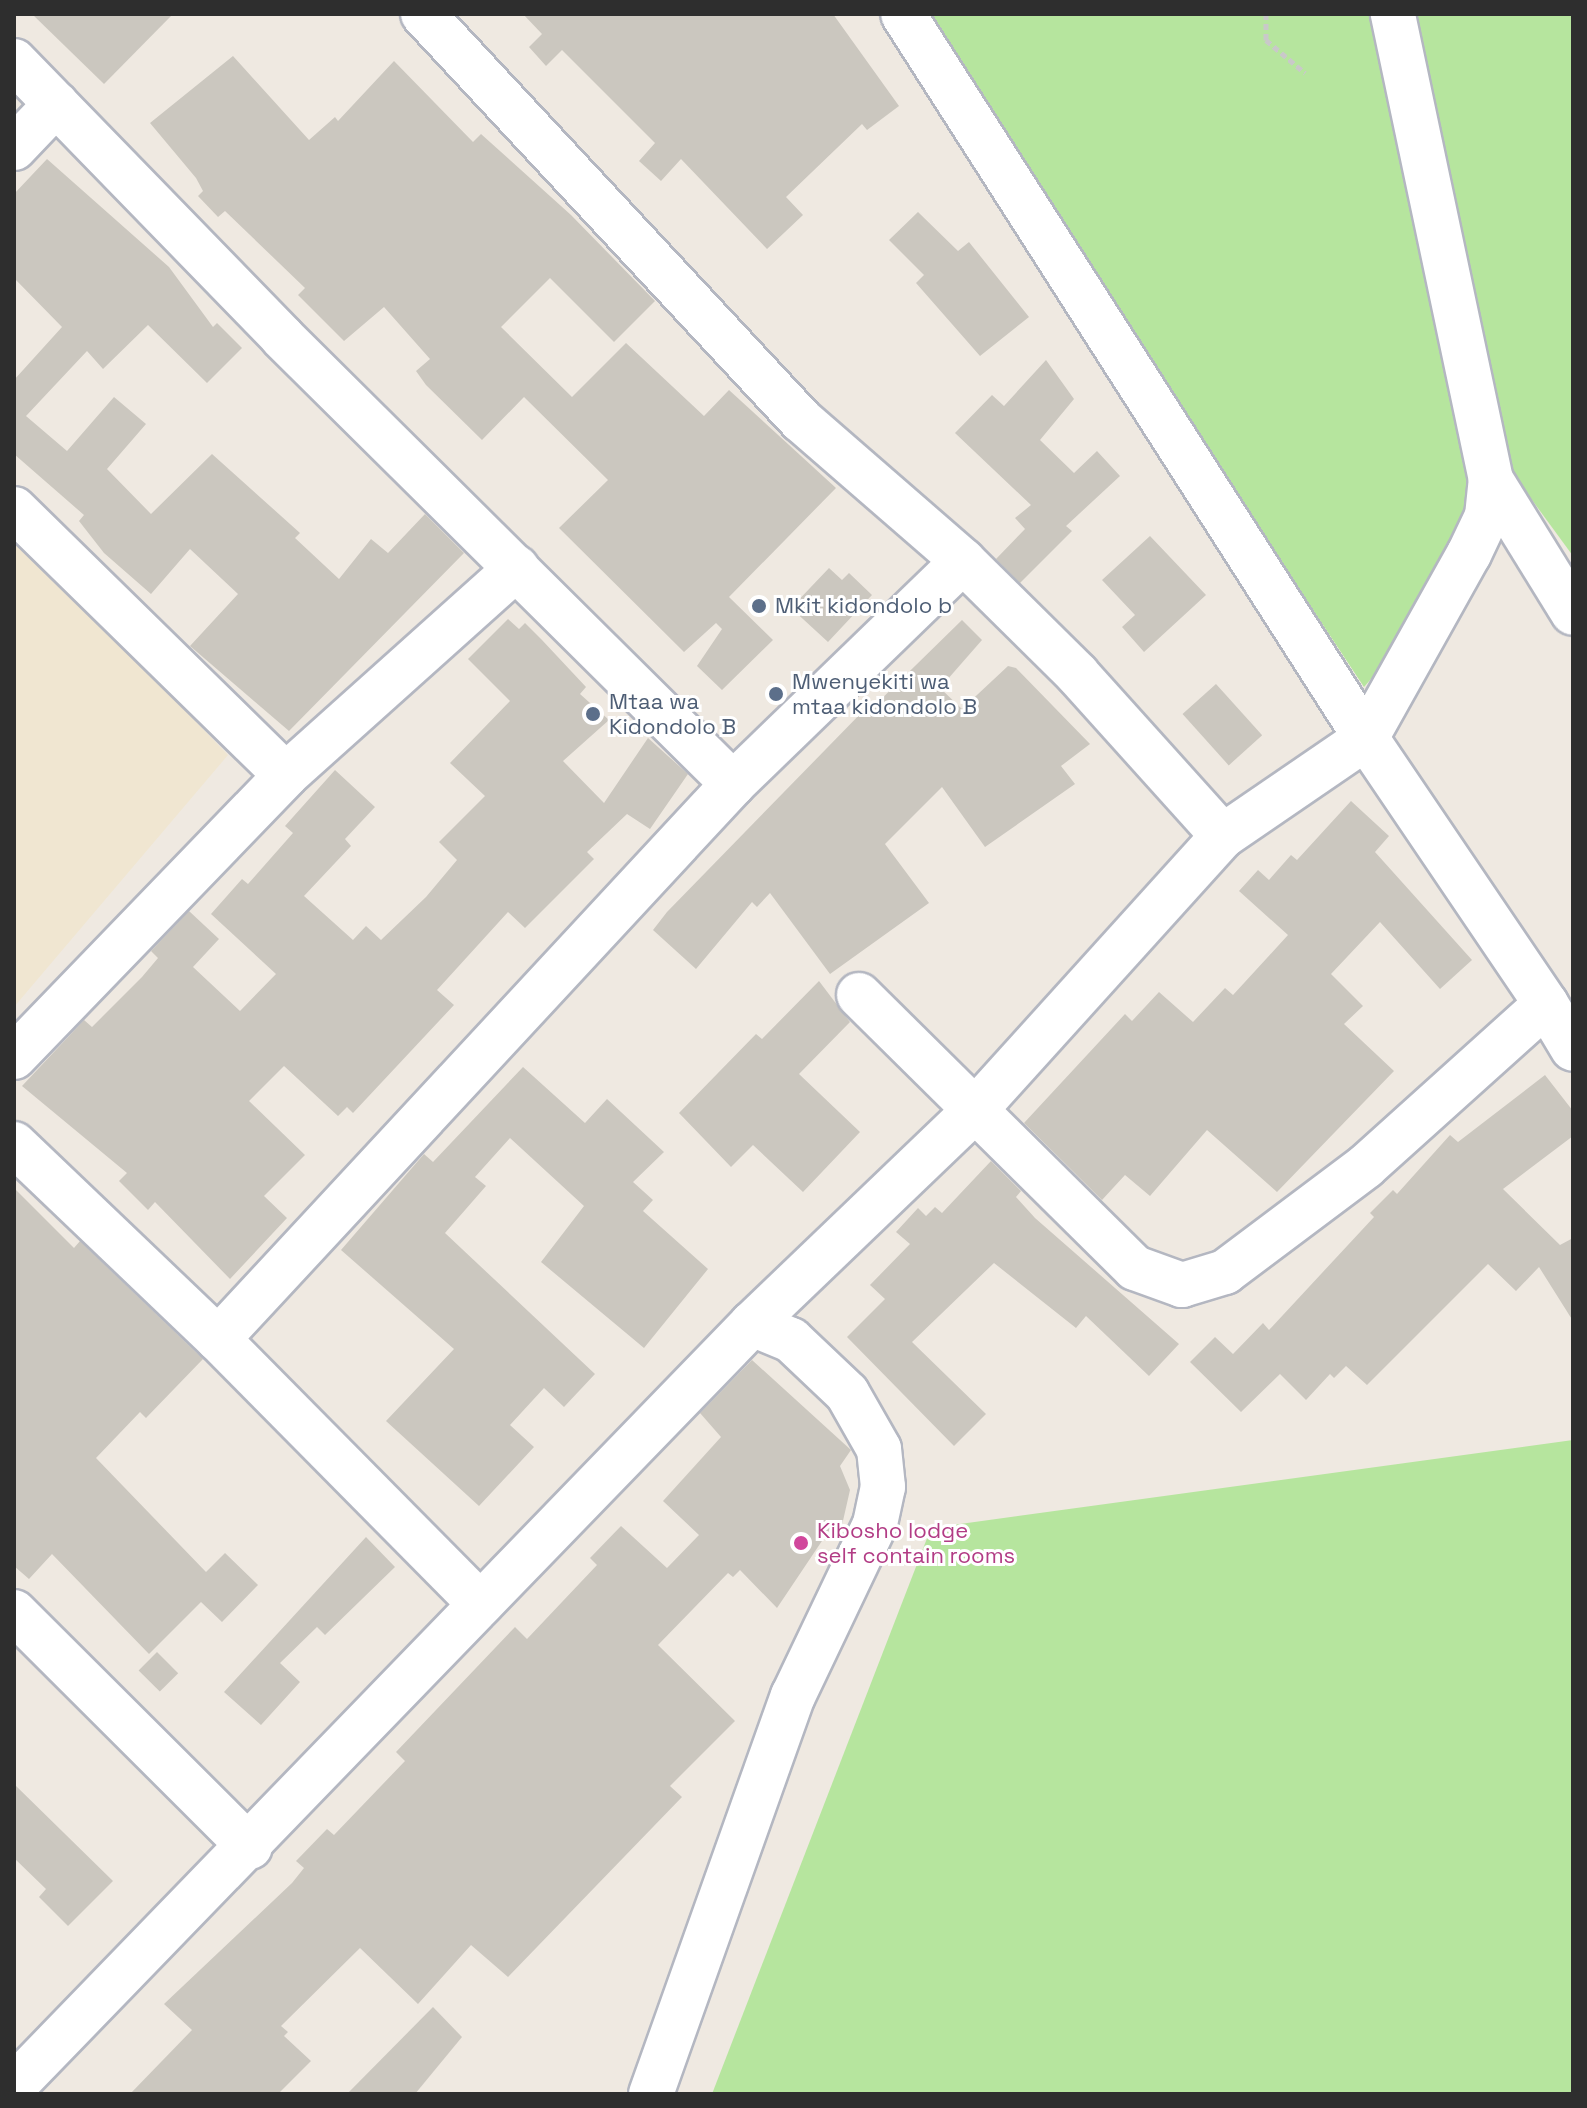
<!DOCTYPE html>
<html>
<head>
<meta charset="utf-8">
<style>
  body { margin:0 }
  #map { position:relative; width:1587px; height:2108px; overflow:hidden; background:#efe9e1; font-family:"Space Grotesk",sans-serif }
  div>[style] { position:absolute }
  .education>* { inset:0; background:#f0e6d1 }
  .green>* { inset:0; background:#b6e59e }
  .building>* { inset:0; background:#cbc7bf; transform-origin:0 0 }
  .path>* { height:5px; margin-top:-2.5px; transform-origin:0; background:repeating-linear-gradient(90deg,#c9c9c9 0 6px,transparent 0 10px) }
  .roads { filter:drop-shadow(2px 0 #b4b7c1) drop-shadow(-2px 0 #b4b7c1) drop-shadow(0 2px #b4b7c1) drop-shadow(0 -2px #b4b7c1) }
  .minor>* { height:44px; margin:-22px; padding:0 22px; transform-origin:22px; border-radius:22px; background:#fff }
  .dots>* { width:22px; height:22px; translate:-50% -50%; box-sizing:border-box; border:4px solid #fff; border-radius:50% }
  span { translate:-50% -50%; white-space:nowrap; text-align:center; line-height:1.15; -webkit-text-stroke:6px #fff; paint-order:stroke }
  .service-label { font-size:22px; color:#4e5e75 }
  .left { translate:0 -50%; text-align:left }
  .hotel-label { font-size:22px; color:#b23c85 }
  .frame { position:absolute; inset:0; border:16px solid #2e2e2e; pointer-events:none }
</style>
</head>
<body>
<div id="map">
  <div class="education">
    <div style="clip-path:polygon(14px 533px,228px 755px,14px 1007px)"></div>
  </div>
  <div class="green">
    <div style="clip-path:polygon(919px 14px,1378px 14px,1480px 488px,1414px 629px,1364px 687px)"></div>
    <div style="clip-path:polygon(1407px 14px,1573px 14px,1573px 556px,1513px 474px)"></div>
    <div style="clip-path:polygon(1573px 1440px,1573px 2094px,712px 2094px,931px 1528px)"></div>
  </div>
  <div class="building">
    <div style="clip-path:polygon(32px 14px,173px 14px,104px 84px)"></div>
    <div style="clip-path:polygon(523px 14px,833px 14px,899px 106px,867px 130px,862px 124px,786px 197px,803px 215px,767px 249px,681px 159px,661px 181px,639px 161px,655px 143px,562px 50px,546px 66px,529px 47px,542px 34px)"></div>
    <div style="clip-path:polygon(233px 56px,309px 140px,335px 117px,338px 121px,394px 61px,473px 142px,481px 134px,571px 215px,655px 301px,614px 342px,550px 278px,501px 327px,572px 397px,626px 343px,704px 416px,729px 390px,836px 488px,729px 597px,773px 640px,722px 690px,697px 666px,722px 629px,716px 623px,684px 652px,559px 528px,608px 480px,524px 397px,482px 440px,426px 385px,416px 371px,430px 359px,384px 307px,344px 341px,298px 295px,305px 288px,225px 211px,218px 217px,198px 196px,203px 191px,196px 178px,150px 123px)"></div>
    <div style="clip-path:polygon(47px 159px,169px 267px,213px 327px,217px 323px,242px 348px,207px 383px,148px 325px,103px 369px,87px 351px,26px 416px,67px 451px,114px 397px,146px 424px,107px 469px,151px 514px,212px 454px,300px 533px,295px 538px,339px 579px,371px 539px,388px 553px,425px 514px,464px 553px,289px 731px,190px 646px,238px 594px,190px 549px,151px 594px,104px 553px,79px 521px,84px 515px,14px 454px,14px 380px,62px 327px,14px 278px,14px 194px)"></div>
    <div style="clip-path:polygon(918px 212px,958px 251px,969px 242px,1029px 317px,980px 356px,916px 283px,924px 275px,889px 240px)"></div>
    <div style="clip-path:polygon(1046px 360px,1074px 399px,1040px 440px,1074px 473px,1097px 451px,1120px 476px,1066px 526px,1072px 531px,1020px 583px,996px 559px,1025px 529px,1015px 518px,1031px 505px,955px 433px,992px 395px,1004px 406px)"></div>
    <div style="clip-path:polygon(1150px 536px,1206px 595px,1144px 652px,1122px 627px,1135px 615px,1102px 580px)"></div>
    <div style="clip-path:polygon(829px 568px,842px 580px,849px 573px,872px 595px,828px 642px,791px 608px)"></div>
    <div style="clip-path:polygon(508px 619px,519px 629px,525px 623px,542px 640px,586px 687px,580px 694px,609px 720px,563px 761px,604px 803px,648px 738px,688px 774px,650px 829px,627px 814px,587px 852px,594px 859px,525px 928px,508px 912px,437px 990px,454px 1005px,353px 1113px,347px 1107px,338px 1116px,284px 1066px,249px 1101px,305px 1155px,264px 1196px,287px 1218px,230px 1279px,155px 1202px,148px 1210px,119px 1181px,127px 1173px,22px 1086px,84px 1020px,92px 1027px,142px 977px,158px 958px,151px 951px,189px 911px,219px 939px,193px 967px,240px 1011px,276px 974px,211px 914px,242px 879px,248px 884px,293px 833px,285px 826px,335px 770px,375px 807px,345px 839px,351px 846px,304px 896px,353px 940px,366px 926px,381px 940px,426px 897px,457px 860px,439px 842px,485px 796px,450px 763px,510px 701px,468px 659px)"></div>
    <div style="clip-path:polygon(962px 620px,982px 640px,940px 688px,962px 709px,1008px 666px,1016px 668px,1090px 744px,1061px 766px,1075px 784px,985px 847px,942px 787px,885px 844px,929px 903px,830px 974px,770px 893px,757px 907px,752px 902px,696px 969px,653px 930px,667px 912px,866px 708px,869px 711px)"></div>
    <div style="left:1216px;top:684px;width:69px;height:45px;rotate:48deg"></div>
    <div style="clip-path:polygon(1351px 801px,1389px 836px,1375px 852px,1472px 960px,1440px 989px,1380px 922px,1331px 974px,1363px 1006px,1344px 1024px,1394px 1071px,1277px 1192px,1207px 1130px,1150px 1196px,1125px 1175px,1102px 1200px,1024px 1123px,1125px 1014px,1132px 1021px,1159px 992px,1193px 1022px,1225px 988px,1233px 995px,1288px 935px,1239px 891px,1258px 870px,1269px 880px,1291px 855px,1297px 860px)"></div>
    <div style="clip-path:polygon(819px 981px,850px 1022px,799px 1074px,860px 1132px,803px 1192px,753px 1145px,731px 1167px,679px 1113px,756px 1034px,762px 1039px)"></div>
    <div style="clip-path:polygon(523px 1067px,585px 1123px,607px 1099px,664px 1152px,633px 1182px,653px 1200px,643px 1211px,708px 1269px,644px 1348px,541px 1262px,584px 1206px,510px 1138px,475px 1177px,486px 1186px,445px 1233px,595px 1374px,564px 1407px,544px 1388px,510px 1425px,534px 1447px,479px 1506px,386px 1421px,454px 1349px,341px 1250px,424px 1154px,433px 1162px)"></div>
    <div style="clip-path:polygon(1545px 1075px,1573px 1111px,1573px 1136px,1503px 1189px,1560px 1245px,1573px 1238px,1573px 1321px,1539px 1267px,1516px 1291px,1488px 1264px,1367px 1385px,1346px 1366px,1334px 1378px,1330px 1374px,1306px 1400px,1280px 1374px,1241px 1412px,1190px 1362px,1215px 1337px,1233px 1354px,1263px 1323px,1269px 1330px,1374px 1217px,1370px 1213px,1393px 1190px,1397px 1194px,1450px 1135px,1458px 1142px)"></div>
    <div style="clip-path:polygon(991px 1161px,1021px 1191px,1016px 1197px,1035px 1218px,1179px 1344px,1149px 1376px,1086px 1316px,1076px 1328px,994px 1263px,912px 1342px,986px 1414px,954px 1446px,847px 1337px,885px 1299px,870px 1285px,910px 1244px,896px 1232px,918px 1208px,926px 1216px,935px 1207px,942px 1213px)"></div>
    <div style="clip-path:polygon(14px 1188px,74px 1248px,80px 1241px,203px 1359px,146px 1418px,140px 1412px,96px 1458px,206px 1572px,225px 1553px,258px 1585px,222px 1622px,201px 1602px,149px 1654px,52px 1554px,29px 1579px,14px 1566px)"></div>
    <div style="clip-path:polygon(752px 1360px,851px 1450px,840px 1466px,850px 1490px,840px 1534px,832px 1526px,777px 1608px,740px 1570px,733px 1577px,728px 1573px,658px 1645px,735px 1721px,670px 1786px,682px 1797px,508px 1977px,471px 1945px,418px 2004px,360px 1948px,281px 2026px,288px 2032px,284px 2036px,311px 2061px,278px 2094px,130px 2094px,192px 2030px,164px 2004px,292px 1883px,304px 1868px,296px 1861px,327px 1829px,334px 1835px,405px 1761px,396px 1752px,515px 1627px,527px 1639px,597px 1565px,590px 1558px,621px 1526px,667px 1568px,699px 1535px,663px 1501px,721px 1437px,700px 1413px)"></div>
    <div style="clip-path:polygon(366px 1537px,395px 1567px,325px 1635px,317px 1627px,280px 1663px,300px 1682px,261px 1725px,224px 1692px)"></div>
    <div style="left:157px;top:1652px;width:30px;height:26px;rotate:45deg"></div>
    <div style="clip-path:polygon(14px 1784px,113px 1881px,68px 1926px,39px 1897px,46px 1889px,14px 1858px)"></div>
    <div style="clip-path:polygon(433px 2007px,462px 2037px,415px 2094px,347px 2094px)"></div>
  </div>
  <div class="path">
    <div style="left:1266px;top:14px;width:26px;rotate:90deg"></div>
    <div style="left:1266px;top:40px;width:51px;rotate:40.2deg"></div>
  </div>
  <div class="roads">
    <div class="minor">
      <div style="left:423px;top:14px;width:555px;rotate:47.05deg"></div>
      <div style="left:801px;top:420px;width:215px;rotate:41deg"></div>
      <div style="left:963px;top:561px;width:161px;rotate:44.7deg"></div>
      <div style="left:1077px;top:674px;width:218px;rotate:48deg"></div>
      <div style="left:14px;top:61px;width:385px;rotate:45.8deg"></div>
      <div style="left:282px;top:337px;width:635px;rotate:44.74deg"></div>
      <div style="left:733px;top:784px;width:757px;rotate:132.86deg"></div>
      <div style="left:14px;top:148px;width:61px;rotate:-46.3deg"></div>
      <div style="left:1491px;top:480px;width:156px;rotate:58.3deg"></div>
      <div style="left:14px;top:509px;width:380px;rotate:44.4deg"></div>
      <div style="left:733px;top:784px;width:320px;rotate:-44.1deg"></div>
      <div style="left:859px;top:995px;width:388px;rotate:44.7deg"></div>
      <div style="left:1135px;top:1268px;width:50px;rotate:19.9deg"></div>
      <div style="left:1182px;top:1285px;width:45px;rotate:-16.8deg"></div>
      <div style="left:1225px;top:1272px;width:176px;rotate:-36.9deg"></div>
      <div style="left:1366px;top:1166px;width:242px;rotate:-42deg"></div>
      <div style="left:1546px;top:1004px;width:321px;rotate:-124.1deg"></div>
      <div style="left:1366px;top:738px;width:859px;rotate:-122.6deg"></div>
      <div style="left:1546px;top:1004px;width:52px;rotate:59deg"></div>
      <div style="left:14px;top:1057px;width:392px;rotate:-46deg"></div>
      <div style="left:286px;top:775px;width:310px;rotate:-41.9deg"></div>
      <div style="left:14px;top:1144px;width:282px;rotate:43.7deg"></div>
      <div style="left:218px;top:1339px;width:373px;rotate:45.3deg"></div>
      <div style="left:14px;top:1612px;width:333px;rotate:44.9deg"></div>
      <div style="left:14px;top:2086px;width:1061px;rotate:-45.92deg"></div>
      <div style="left:752px;top:1324px;width:310px;rotate:-43.8deg"></div>
      <div style="left:976px;top:1109px;width:368px;rotate:-47.9deg"></div>
      <div style="left:1223px;top:836px;width:173px;rotate:-34.4deg"></div>
      <div style="left:1366px;top:738px;width:211px;rotate:-60.8deg"></div>
      <div style="left:1469px;top:554px;width:42px;rotate:-64.7deg"></div>
      <div style="left:1487px;top:516px;width:36px;rotate:-84deg"></div>
      <div style="left:1491px;top:480px;width:476px;rotate:-101.9deg"></div>
      <div style="left:651px;top:2094px;width:423px;rotate:-70.4deg"></div>
      <div style="left:793px;top:1696px;width:191px;rotate:-64.5deg"></div>
      <div style="left:875px;top:1524px;width:38px;rotate:-78deg"></div>
      <div style="left:883px;top:1487px;width:38px;rotate:-96deg"></div>
      <div style="left:879px;top:1449px;width:64px;rotate:-119.7deg"></div>
      <div style="left:847px;top:1393px;width:77px;rotate:-136.6deg"></div>
      <div style="left:791px;top:1340px;width:42px;rotate:-157.7deg"></div>
    </div>
  </div>
  <div class="dots">
    <div style="left:759px;top:606px;background:#5c6f8a"></div>
    <div style="left:776px;top:694px;background:#5c6f8a"></div>
    <div style="left:593px;top:714px;background:#5c6f8a"></div>
    <div style="left:801px;top:1543px;background:#d1479c"></div>
  </div>
  <div class="service-label">
    <span class="left" style="left:775px;top:606px">Mkit kidondolo b</span>
    <span class="left" style="left:792px;top:694px">Mwenyekiti wa<br>mtaa kidondolo B</span>
    <span class="left" style="left:609px;top:714px">Mtaa wa<br>Kidondolo B</span>
  </div>
  <div class="hotel-label">
    <span class="left" style="left:817px;top:1543px">Kibosho lodge<br>self contain rooms</span>
  </div>
  <div class="frame"></div>
</div>
</body>
</html>
